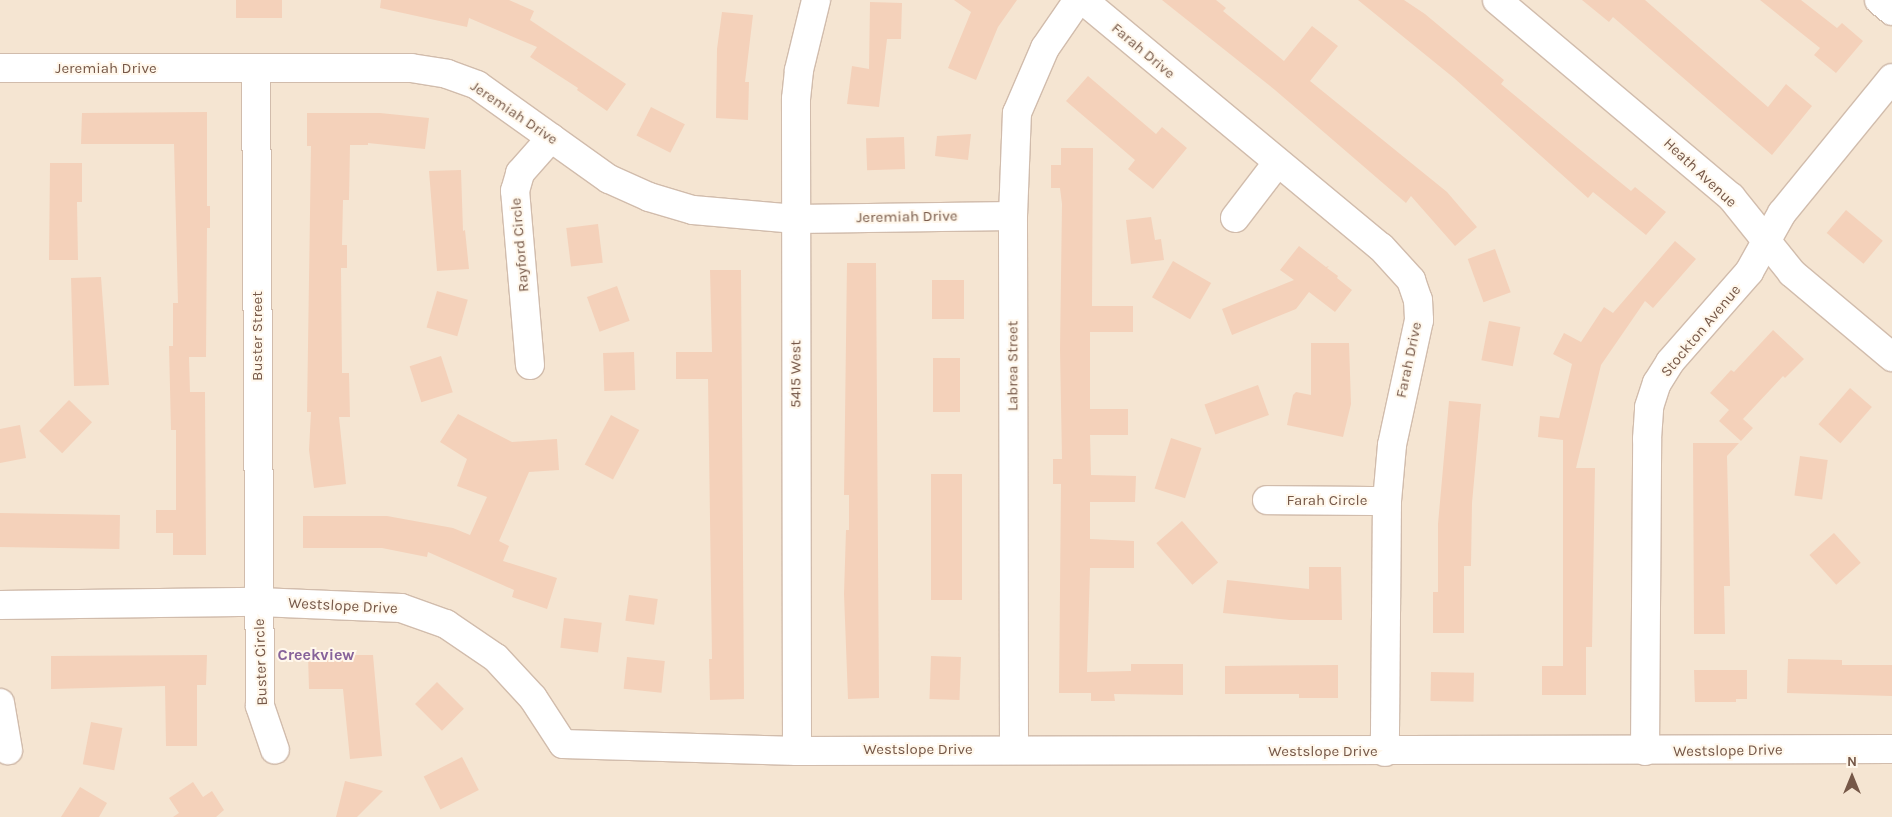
<!DOCTYPE html>
<html>
<head>
<meta charset="utf-8">
<style>
  body { margin:0 }
  #map { position:relative; width:1892px; height:817px; overflow:hidden; background:#fdf3e4; font-family:Karla,sans-serif }
  div>[style] { position:absolute }
  .residential>* { inset:0; background:#f5e5d2; transform-origin:0 0 }
  .building>* { inset:0; background:#f4d1ba; transform-origin:0 0 }
  .roads { filter:drop-shadow(1px 0 #d1bcac) drop-shadow(-1px 0 #d1bcac) drop-shadow(0 1px #d1bcac) drop-shadow(0 -1px #d1bcac) }
  .minor>* { height:28px; margin:-14px; padding:0 14px; transform-origin:14px; border-radius:14px; background:#fff }
  span { translate:-50% -50%; white-space:nowrap; text-align:center; line-height:1.15; -webkit-text-stroke:4px #fff7eb; paint-order:stroke }
  .street-label { font-size:15px; color:#765848 }
  .neighbourhood-label { font-size:16px; color:#87639a; font-weight:700 }
  .north { position:absolute; left:1827px; top:752px; width:50px; height:50px; -webkit-text-stroke:4px #fff7eb; paint-order:stroke; rotate:0deg; font-size:14px; font-weight:700; line-height:20px; text-align:center; color:#765848 }
  .north::after { content:''; display:block; margin:auto; width:18px; height:22px; background:#765848; clip-path:polygon(50% 0,100% 100%,50% 72%,0 100%) }
</style>
</head>
<body>
<div id="map">
  <div class="residential">
    <div style="left:0;top:0;width:1892px;height:817px"></div>
  </div>
  <div class="building">
    <div style="left:236px;top:0;width:46px;height:18px"></div>
    <div style="clip-path:polygon(381px 0,509px 0,534px 11px,530px 20px,626px 84px,607px 111px,577px 90px,578px 88px,530px 57px,537px 47px,469px 18px,467px 27px,380px 8px)"></div>
    <div style="clip-path:polygon(954px 0,1017px 0,998px 27px,976px 80px,948px 68px,971px 12px)"></div>
    <div style="clip-path:polygon(1162px 0,1216px 0,1226px 8px,1223px 11px,1284px 61px,1312px 26px,1338px 46px,1310px 81px,1447px 192px,1477px 227px,1455px 246px,1411px 196px,1406px 203px,1275px 90px)"></div>
    <div style="clip-path:polygon(1358px 0,1404px 0,1425px 14px,1504px 80px,1501px 84px,1578px 148px,1631px 191px,1635px 187px,1666px 212px,1646px 235px,1593px 192px,1588px 198px,1454px 78px)"></div>
    <div style="clip-path:polygon(1582px 0,1645px 0,1768px 107px,1786px 84px,1812px 106px,1772px 155px,1613px 17px,1609px 22px)"></div>
    <div style="clip-path:polygon(1760px 0,1801px 0,1837px 28px,1842px 23px,1863px 41px,1836px 73px,1814px 55px,1820px 48px)"></div>
    <div style="clip-path:polygon(870px 2px,902px 3px,901px 39px,887px 39px,879px 107px,847px 104px,852px 66px,869px 69px)"></div>
    <div style="clip-path:polygon(722px 12px,753px 15px,745px 82px,749px 82px,748px 120px,716px 118px,717px 49px)"></div>
    <div style="clip-path:polygon(1088px 76px,1156px 134px,1162px 127px,1187px 148px,1153px 189px,1128px 169px,1135px 160px,1066px 101px)"></div>
    <div style="left:651px;top:107px;width:38px;height:32px;rotate:27deg"></div>
    <div style="clip-path:polygon(207px 112px,207px 206px,210px 206px,210px 228px,207px 228px,206px 357px,189px 357px,190px 392px,205px 392px,206px 555px,173px 555px,173px 533px,156px 533px,156px 510px,176px 510px,176px 430px,171px 430px,169px 346px,173px 346px,173px 303px,178px 303px,174px 144px,81px 144px,82px 113px)"></div>
    <div style="clip-path:polygon(307px 113px,380px 113px,429px 118px,425px 149px,368px 143px,368px 145px,350px 145px,349px 200px,343px 200px,342px 245px,347px 245px,347px 268px,341px 268px,342px 373px,349px 373px,350px 417px,339px 417px,346px 484px,314px 488px,309px 450px,311px 412px,307px 412px,311px 146px,307px 146px)"></div>
    <div style="clip-path:polygon(971px 134px,968px 160px,935px 156px,937px 136px)"></div>
    <div style="left:904px;top:137px;width:32px;height:38px;rotate:88deg"></div>
    <div style="clip-path:polygon(1061px 148px,1093px 148px,1092px 306px,1133px 306px,1133px 332px,1090px 332px,1090px 409px,1128px 409px,1128px 435px,1090px 435px,1091px 475px,1136px 476px,1135px 502px,1090px 502px,1090px 539px,1134px 541px,1134px 568px,1090px 568px,1087px 672px,1131px 671px,1131px 664px,1183px 664px,1183px 695px,1114px 694px,1115px 701px,1091px 701px,1091px 693px,1059px 693px,1061px 484px,1053px 484px,1053px 459px,1062px 459px,1060px 350px,1062px 204px,1060px 188px,1051px 188px,1051px 165px,1061px 165px)"></div>
    <div style="clip-path:polygon(50px 163px,82px 163px,82px 202px,77px 202px,78px 260px,49px 260px)"></div>
    <div style="clip-path:polygon(461px 170px,463px 231px,465px 230px,469px 269px,437px 271px,429px 171px)"></div>
    <div style="left:1846px;top:210px;width:48px;height:30px;rotate:40deg"></div>
    <div style="clip-path:polygon(1151px 217px,1155px 240px,1161px 239px,1164px 260px,1131px 264px,1126px 220px)"></div>
    <div style="left:598px;top:224px;width:39px;height:32px;rotate:83deg"></div>
    <div style="clip-path:polygon(1675px 241px,1696px 259px,1653px 308px,1645px 301px,1601px 365px,1576px 468px,1595px 468px,1592px 647px,1586px 647px,1586px 695px,1542px 695px,1542px 666px,1563px 666px,1563px 440px,1538px 437px,1540px 416px,1559px 418px,1572px 364px,1553px 354px,1564px 333px,1581px 342px,1604px 307px,1613px 313px)"></div>
    <div style="clip-path:polygon(1299px 246px,1326px 267px,1329px 266px,1327px 268px,1338px 276px,1337px 278px,1352px 290px,1335px 312px,1309px 292px,1296px 309px,1232px 335px,1222px 309px,1294px 280px,1280px 270px)"></div>
    <div style="left:1495px;top:249px;width:46px;height:29px;rotate:70deg"></div>
    <div style="left:1173px;top:261px;width:44px;height:42px;rotate:30deg"></div>
    <div style="clip-path:polygon(847px 263px,876px 263px,879px 698px,848px 699px,844px 594px,846px 530px,849px 530px,849px 495px,844px 495px)"></div>
    <div style="clip-path:polygon(710px 270px,741px 270px,744px 699px,710px 700px,709px 659px,712px 659px,708px 379px,676px 379px,676px 352px,712px 352px)"></div>
    <div style="clip-path:polygon(101px 277px,109px 385px,74px 386px,71px 278px)"></div>
    <div style="left:932px;top:280px;width:32px;height:39px"></div>
    <div style="left:617px;top:286px;width:37px;height:32px;rotate:70deg"></div>
    <div style="left:437px;top:291px;width:32px;height:38px;rotate:16deg"></div>
    <div style="left:1489px;top:321px;width:32px;height:40px;rotate:11deg"></div>
    <div style="clip-path:polygon(1773px 330px,1804px 359px,1785px 378px,1783px 376px,1743px 419px,1753px 428px,1741px 441px,1719px 421px,1729px 410px,1710px 393px,1731px 370px,1734px 372px)"></div>
    <div style="clip-path:polygon(1311px 343px,1349px 343px,1351px 404px,1343px 437px,1287px 425px,1293px 395px,1296px 392px,1311px 395px)"></div>
    <div style="left:634px;top:352px;width:38px;height:31px;rotate:88deg"></div>
    <div style="left:441px;top:356px;width:38px;height:33px;rotate:72deg"></div>
    <div style="left:933px;top:358px;width:27px;height:54px"></div>
    <div style="left:1258px;top:385px;width:32px;height:57px;rotate:70deg"></div>
    <div style="left:1850px;top:388px;width:29px;height:48px;rotate:41deg"></div>
    <div style="left:69px;top:400px;width:32px;height:43px;rotate:44deg"></div>
    <div style="clip-path:polygon(1449px 401px,1481px 404px,1472px 503px,1471px 566px,1464px 566px,1464px 633px,1433px 633px,1433px 592px,1438px 592px,1438px 524px)"></div>
    <div style="clip-path:polygon(458px 414px,512px 442px,557px 439px,559px 470px,529px 472px,499px 541px,509px 546px,503px 561px,557px 578px,547px 609px,512px 597px,514px 590px,428px 552px,427px 557px,382px 548px,303px 548px,303px 516px,387px 516px,453px 528px,470px 535px,487px 497px,457px 486px,467px 459px,440px 442px)"></div>
    <div style="left:611px;top:415px;width:32px;height:56px;rotate:28deg"></div>
    <div style="clip-path:polygon(20px 425px,26px 458px,0 463px,0 429px)"></div>
    <div style="left:1171px;top:438px;width:32px;height:53px;rotate:18deg"></div>
    <div style="clip-path:polygon(1693px 443px,1739px 443px,1727px 456px,1730px 586px,1724px 586px,1725px 634px,1694px 634px)"></div>
    <div style="left:1800px;top:456px;width:28px;height:40px;rotate:8deg"></div>
    <div style="left:931px;top:474px;width:31px;height:126px"></div>
    <div style="left:0;top:513px;width:120px;height:34px;rotate:1deg"></div>
    <div style="left:1182px;top:521px;width:55px;height:34px;rotate:49deg"></div>
    <div style="left:1834px;top:533px;width:40px;height:33px;rotate:48deg"></div>
    <div style="clip-path:polygon(1309px 567px,1341px 567px,1342px 620px,1290px 620px,1223px 613px,1227px 580px,1309px 589px)"></div>
    <div style="left:629px;top:595px;width:29px;height:26px;rotate:8deg"></div>
    <div style="left:564px;top:618px;width:38px;height:30px;rotate:7deg"></div>
    <div style="clip-path:polygon(207px 655px,206px 685px,197px 685px,197px 746px,166px 746px,165px 686px,51px 689px,51px 656px)"></div>
    <div style="clip-path:polygon(308px 655px,373px 655px,382px 756px,350px 759px,343px 689px,309px 689px)"></div>
    <div style="left:931px;top:656px;width:30px;height:43px;rotate:2deg"></div>
    <div style="left:627px;top:657px;width:38px;height:32px;rotate:6deg"></div>
    <div style="clip-path:polygon(1788px 659px,1842px 660px,1842px 665px,1892px 665px,1892px 696px,1787px 693px)"></div>
    <div style="clip-path:polygon(1338px 665px,1338px 698px,1299px 698px,1299px 694px,1225px 694px,1225px 666px)"></div>
    <div style="clip-path:polygon(1694px 670px,1747px 670px,1747px 699px,1736px 699px,1736px 702px,1695px 702px)"></div>
    <div style="left:1431px;top:672px;width:43px;height:29px;rotate:1deg"></div>
    <div style="left:437px;top:682px;width:38px;height:31px;rotate:45deg"></div>
    <div style="left:91px;top:722px;width:32px;height:43px;rotate:11deg"></div>
    <div style="left:462px;top:757px;width:37px;height:43px;rotate:63deg"></div>
    <div style="clip-path:polygon(345px 781px,357px 784px,383px 791px,357px 817px,336px 817px)"></div>
    <div style="clip-path:polygon(193px 782px,203px 797px,212px 791px,224px 810px,216px 817px,173px 817px,179px 813px,169px 798px)"></div>
    <div style="clip-path:polygon(80px 787px,107px 803px,99px 817px,61px 817px)"></div>
  </div>
  <div class="roads">
    <div class="minor">
      <div style="left:1083px;top:0;width:387px;rotate:39.7deg"></div>
      <div style="left:1381px;top:247px;width:45px;rotate:47.7deg"></div>
      <div style="left:1411px;top:280px;width:21px;rotate:71deg"></div>
      <div style="left:1418px;top:300px;width:20px;rotate:87deg"></div>
      <div style="left:1419px;top:320px;width:128px;rotate:102.2deg"></div>
      <div style="left:1392px;top:445px;width:56px;rotate:95.1deg"></div>
      <div style="left:1387px;top:501px;width:251px;rotate:90.5deg"></div>
      <div style="left:1497px;top:0;width:306px;rotate:40.1deg"></div>
      <div style="left:1731px;top:197px;width:97px;rotate:51.2deg"></div>
      <div style="left:1792px;top:273px;width:131px;rotate:40deg"></div>
      <div style="left:1879px;top:0;width:17px;rotate:40deg"></div>
      <div style="left:0;top:68px;width:411px"></div>
      <div style="left:411px;top:68px;width:36px;rotate:9deg"></div>
      <div style="left:447px;top:74px;width:32px;rotate:20deg"></div>
      <div style="left:477px;top:85px;width:162px;rotate:35.5deg"></div>
      <div style="left:609px;top:179px;width:44px;rotate:24.2deg"></div>
      <div style="left:649px;top:197px;width:46px;rotate:16.5deg"></div>
      <div style="left:693px;top:210px;width:103px;rotate:5deg"></div>
      <div style="left:796px;top:219px;width:217px;rotate:-0.8deg"></div>
      <div style="left:256px;top:69px;width:637px;rotate:89.64deg"></div>
      <div style="left:260px;top:706px;width:46px;rotate:71.2deg"></div>
      <div style="left:1235px;top:218px;width:69px;rotate:-52.6deg"></div>
      <div style="left:530px;top:365px;width:175px;rotate:-94.9deg"></div>
      <div style="left:515px;top:191px;width:19px;rotate:-74deg"></div>
      <div style="left:520px;top:173px;width:47px;rotate:-48.5deg"></div>
      <div style="left:1267px;top:500px;width:120px;rotate:0.5deg"></div>
      <div style="left:0;top:605px;width:259px;rotate:-0.7deg"></div>
      <div style="left:259px;top:602px;width:142px;rotate:2.4deg"></div>
      <div style="left:401px;top:608px;width:48px;rotate:19.6deg"></div>
      <div style="left:446px;top:624px;width:60px;rotate:34.2deg"></div>
      <div style="left:496px;top:658px;width:54px;rotate:47.2deg"></div>
      <div style="left:533px;top:698px;width:55px;rotate:56.9deg"></div>
      <div style="left:563px;top:744px;width:234px;rotate:1.7deg"></div>
      <div style="left:797px;top:751px;width:1095px;rotate:-0.1deg"></div>
      <div style="left:0;top:703px;width:48px;rotate:80.3deg"></div>
      <div style="left:1014px;top:749px;width:533px;rotate:-90.11deg"></div>
      <div style="left:1013px;top:216px;width:103px;rotate:-87.8deg"></div>
      <div style="left:1017px;top:113px;width:71px;rotate:-66.7deg"></div>
      <div style="left:1045px;top:48px;width:58px;rotate:-55.5deg"></div>
      <div style="left:797px;top:751px;width:652px;rotate:-90.09deg"></div>
      <div style="left:796px;top:99px;width:29px;rotate:-84deg"></div>
      <div style="left:799px;top:70px;width:72px;rotate:-76.3deg"></div>
      <div style="left:1645px;top:751px;width:312px;rotate:-89.6deg"></div>
      <div style="left:1647px;top:439px;width:32px;rotate:-86deg"></div>
      <div style="left:1649px;top:407px;width:25px;rotate:-72deg"></div>
      <div style="left:1657px;top:383px;width:25px;rotate:-58deg"></div>
      <div style="left:1670px;top:362px;width:120px;rotate:-48.7deg"></div>
      <div style="left:1749px;top:272px;width:68px;rotate:-60.8deg"></div>
      <div style="left:1782px;top:213px;width:174px;rotate:-50.8deg"></div>
    </div>
  </div>
  <div class="street-label">
    <span style="left:1143px;top:51px;rotate:40deg">Farah Drive</span>
    <span style="left:106px;top:69px">Jeremiah Drive</span>
    <span style="left:514px;top:113px;rotate:34deg">Jeremiah Drive</span>
    <span style="left:1700px;top:173px;rotate:43deg">Heath Avenue</span>
    <span style="left:907px;top:217px;rotate:-1deg">Jeremiah Drive</span>
    <span style="left:520px;top:245px;rotate:-95deg">Rayford Circle</span>
    <span style="left:1701px;top:331px;rotate:-50deg">Stockton Avenue</span>
    <span style="left:258px;top:336px;rotate:-90deg">Buster Street</span>
    <span style="left:1409px;top:360px;rotate:-78deg">Farah Drive</span>
    <span style="left:1013px;top:366px;rotate:-90deg">Labrea Street</span>
    <span style="left:796px;top:374px;rotate:-90deg">5415 West</span>
    <span style="left:1327px;top:501px">Farah Circle</span>
    <span style="left:343px;top:606px;rotate:3deg">Westslope Drive</span>
    <span style="left:261px;top:662px;rotate:-92deg">Buster Circle</span>
    <span style="left:918px;top:750px">Westslope Drive</span>
    <span style="left:1728px;top:751px;rotate:-1deg">Westslope Drive</span>
    <span style="left:1323px;top:752px">Westslope Drive</span>
  </div>
  <div class="neighbourhood-label">
    <span style="left:316px;top:655px">Creekview</span>
  </div>
  <div class="north">N</div>
</div>
</body>
</html>
